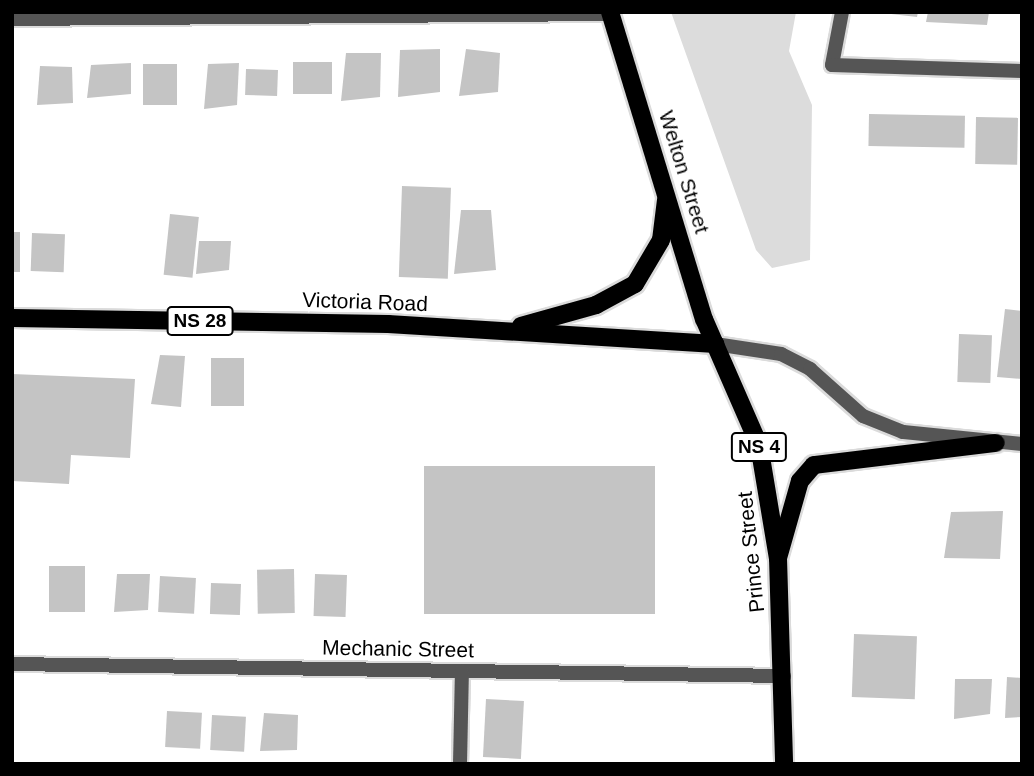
<!DOCTYPE html>
<html>
<head>
<meta charset="utf-8">
<style>
  body { margin:0 }
  #map { position:relative; width:1034px; height:776px; overflow:hidden; background:#fff; font-family:Helvetica,sans-serif }
  div>[style] { position:absolute }
  .green>* { inset:0; background:#dcdcdc }
  .building>* { inset:0; background:#c4c4c4; transform-origin:0 0 }
  .roads { filter:drop-shadow(2px 0 #dbdbdb) drop-shadow(-2px 0 #dbdbdb) drop-shadow(0 2px #dbdbdb) drop-shadow(0 -2px #dbdbdb) }
  .minor>* { height:14px; margin:-7px; padding:0 7px; transform-origin:7px; border-radius:7px; background:#555 }
  .tertiary>* { height:14px; margin:-7px; padding:0 7px; transform-origin:7px; border-radius:7px; background:#555 }
  .primary>* { height:18px; margin:-9px; padding:0 9px; transform-origin:9px; border-radius:9px; background:#000 }
  span { translate:-50% -50%; white-space:nowrap; text-align:center; line-height:1.15; -webkit-text-stroke:5px #fff; paint-order:stroke }
  .shield-label span { padding:2px 5px; background:#fff; border:2px solid; border-radius:5px; -webkit-text-stroke-width:0 }
  .shield-label { font-size:19px; color:#000; font-weight:700 }
  .street-label { font-size:21px; color:#000 }
  .frame { position:absolute; inset:0; border:14px solid #000; pointer-events:none }
</style>
</head>
<body>
<div id="map">
  <div class="green">
    <div style="clip-path:polygon(671px 12px,796px 12px,789px 51px,812px 105px,810px 260px,772px 268px,756px 250px)"></div>
  </div>
  <div class="building">
    <div style="clip-path:polygon(874px 12px,918px 12px,917px 17px)"></div>
    <div style="clip-path:polygon(928px 12px,989px 12px,987px 25px,926px 22px)"></div>
    <div style="clip-path:polygon(440px 49px,440px 92px,398px 97px,400px 50px)"></div>
    <div style="clip-path:polygon(466px 49px,500px 53px,498px 92px,459px 96px)"></div>
    <div style="clip-path:polygon(346px 53px,381px 53px,380px 97px,341px 101px)"></div>
    <div style="left:293px;top:62px;width:39px;height:32px"></div>
    <div style="clip-path:polygon(131px 63px,131px 94px,87px 98px,91px 65px)"></div>
    <div style="clip-path:polygon(239px 63px,237px 105px,204px 109px,208px 64px)"></div>
    <div style="left:143px;top:64px;width:34px;height:41px"></div>
    <div style="clip-path:polygon(40px 66px,72px 67px,73px 103px,37px 105px)"></div>
    <div style="left:246px;top:69px;width:32px;height:26px;rotate:2deg"></div>
    <div style="left:869px;top:114px;width:96px;height:32px;rotate:1deg"></div>
    <div style="left:976px;top:117px;width:42px;height:47px;rotate:1deg"></div>
    <div style="left:402px;top:186px;width:49px;height:91px;rotate:2deg"></div>
    <div style="clip-path:polygon(461px 210px,491px 210px,496px 270px,454px 274px)"></div>
    <div style="left:170px;top:214px;width:29px;height:61px;rotate:6deg"></div>
    <div style="left:12px;top:232px;width:8px;height:40px"></div>
    <div style="left:32px;top:233px;width:33px;height:38px;rotate:2deg"></div>
    <div style="clip-path:polygon(199px 241px,231px 241px,229px 270px,196px 274px)"></div>
    <div style="clip-path:polygon(1005px 309px,1022px 311px,1022px 379px,997px 377px)"></div>
    <div style="left:959px;top:334px;width:33px;height:48px;rotate:2deg"></div>
    <div style="clip-path:polygon(160px 355px,185px 356px,181px 407px,151px 404px)"></div>
    <div style="left:211px;top:358px;width:33px;height:48px"></div>
    <div style="clip-path:polygon(12px 374px,135px 379px,130px 458px,71px 455px,69px 484px,12px 481px)"></div>
    <div style="left:424px;top:466px;width:231px;height:148px"></div>
    <div style="clip-path:polygon(1003px 511px,1000px 559px,944px 558px,951px 512px)"></div>
    <div style="left:49px;top:566px;width:36px;height:46px"></div>
    <div style="left:294px;top:569px;width:44px;height:37px;rotate:89deg"></div>
    <div style="clip-path:polygon(117px 574px,150px 574px,148px 610px,114px 612px)"></div>
    <div style="left:315px;top:574px;width:32px;height:42px;rotate:2deg"></div>
    <div style="left:160px;top:576px;width:36px;height:36px;rotate:3deg"></div>
    <div style="left:211px;top:583px;width:30px;height:31px;rotate:2deg"></div>
    <div style="left:854px;top:634px;width:63px;height:63px;rotate:2deg"></div>
    <div style="clip-path:polygon(1007px 677px,1022px 678px,1022px 717px,1005px 718px)"></div>
    <div style="clip-path:polygon(955px 679px,992px 679px,990px 714px,954px 719px)"></div>
    <div style="left:486px;top:699px;width:38px;height:58px;rotate:3deg"></div>
    <div style="left:167px;top:711px;width:35px;height:36px;rotate:3deg"></div>
    <div style="clip-path:polygon(264px 713px,298px 715px,297px 750px,260px 751px)"></div>
    <div style="left:212px;top:715px;width:34px;height:35px;rotate:3deg"></div>
  </div>
  <div class="roads">
    <div class="minor">
      <div style="left:842px;top:12px;width:54px;rotate:100.7deg"></div>
      <div style="left:832px;top:65px;width:190px;rotate:1.8deg"></div>
      <div style="left:12px;top:19px;width:599px;rotate:-0.48deg"></div>
      <div style="left:12px;top:664px;width:772px;rotate:0.89deg"></div>
      <div style="left:460px;top:764px;width:93px;rotate:-88.8deg"></div>
    </div>
    <div class="tertiary">
      <div style="left:715px;top:344px;width:67px;rotate:8.6deg"></div>
      <div style="left:781px;top:354px;width:33px;rotate:27deg"></div>
      <div style="left:810px;top:369px;width:71px;rotate:41.6deg"></div>
      <div style="left:863px;top:416px;width:43px;rotate:21.8deg"></div>
      <div style="left:903px;top:432px;width:120px;rotate:5.8deg"></div>
    </div>
    <div class="primary">
      <div style="left:610px;top:12px;width:321px;rotate:73deg"></div>
      <div style="left:704px;top:319px;width:137px;rotate:66.4deg"></div>
      <div style="left:759px;top:445px;width:115px;rotate:80.5deg"></div>
      <div style="left:778px;top:558px;width:206px;rotate:88.3deg"></div>
      <div style="left:12px;top:318px;width:376px;rotate:0.9deg"></div>
      <div style="left:388px;top:324px;width:328px;rotate:3.5deg"></div>
      <div style="left:521px;top:326px;width:78px;rotate:-15.6deg"></div>
      <div style="left:596px;top:305px;width:44px;rotate:-28.3deg"></div>
      <div style="left:635px;top:284px;width:51px;rotate:-59.4deg"></div>
      <div style="left:661px;top:240px;width:40px;rotate:-82.9deg"></div>
      <div style="left:778px;top:558px;width:80px;rotate:-74.1deg"></div>
      <div style="left:800px;top:481px;width:21px;rotate:-49deg"></div>
      <div style="left:814px;top:465px;width:183px;rotate:-6.9deg"></div>
    </div>
  </div>
  <div class="shield-label">
    <span style="left:200px;top:321px">NS 28</span>
    <span style="left:759px;top:447px">NS 4</span>
  </div>
  <div class="street-label">
    <span style="left:684px;top:172px;rotate:73deg">Welton Street</span>
    <span style="left:365px;top:302px;rotate:2deg">Victoria Road</span>
    <span style="left:751px;top:552px;rotate:-96deg">Prince Street</span>
    <span style="left:398px;top:649px;rotate:1deg">Mechanic Street</span>
  </div>
  <div class="frame"></div>
</div>
</body>
</html>
